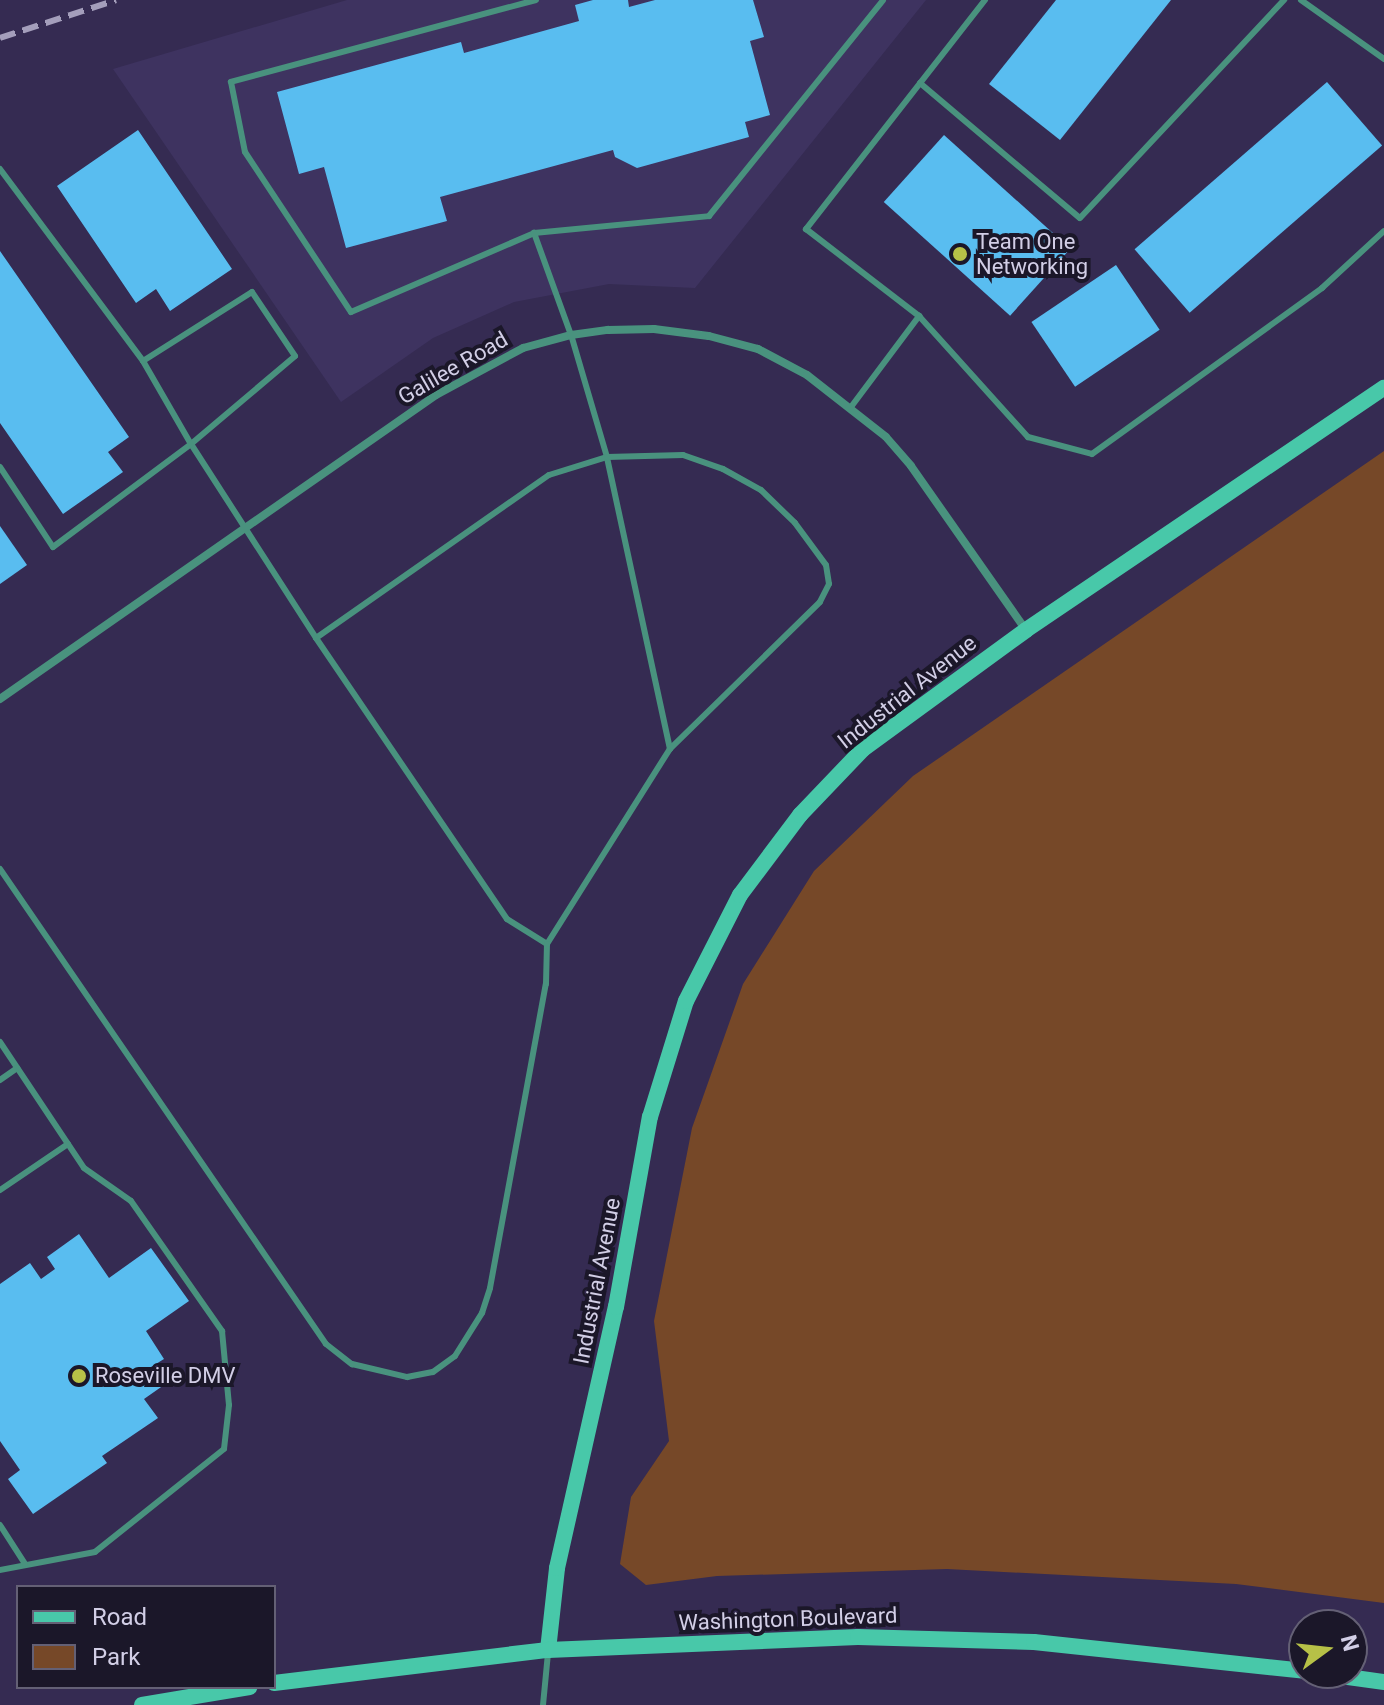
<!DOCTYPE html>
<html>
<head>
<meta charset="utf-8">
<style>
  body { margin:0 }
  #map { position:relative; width:1384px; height:1705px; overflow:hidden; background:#352b52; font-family:Roboto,sans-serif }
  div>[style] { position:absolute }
  .built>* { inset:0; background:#3e3360 }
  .green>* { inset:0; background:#764828 }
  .building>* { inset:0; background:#59bdf0; transform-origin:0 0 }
  .lane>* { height:6px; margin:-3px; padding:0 3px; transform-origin:3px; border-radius:3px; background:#49927e }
  .street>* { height:8px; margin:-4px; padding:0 4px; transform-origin:4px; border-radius:4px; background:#49927e }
  .secondary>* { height:16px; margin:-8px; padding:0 8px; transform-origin:8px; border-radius:8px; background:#48c8a9 }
  .rail>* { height:6px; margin-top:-3px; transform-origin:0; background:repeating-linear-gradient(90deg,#a49ebb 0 16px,transparent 0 24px) }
  .dots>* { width:22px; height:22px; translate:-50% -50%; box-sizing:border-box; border:4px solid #1b1729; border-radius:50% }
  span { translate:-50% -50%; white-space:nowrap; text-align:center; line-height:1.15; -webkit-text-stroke:8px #1b1729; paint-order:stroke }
  .poi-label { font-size:22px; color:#d2cee6 }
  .left { translate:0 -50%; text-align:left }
  .street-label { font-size:22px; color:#d2cee6 }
  .legend { position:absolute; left:16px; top:1585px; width:260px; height:104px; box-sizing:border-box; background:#1b1729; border:2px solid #646075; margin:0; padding:10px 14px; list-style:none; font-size:24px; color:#d2cee6 }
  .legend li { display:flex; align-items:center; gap:16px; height:40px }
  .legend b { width:40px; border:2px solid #646075 }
  .north { position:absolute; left:1288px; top:1609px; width:80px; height:80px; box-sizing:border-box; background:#1b1729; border:2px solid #646075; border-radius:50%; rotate:75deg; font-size:22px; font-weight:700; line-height:32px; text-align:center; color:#d2cee6 }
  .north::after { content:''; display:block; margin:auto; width:28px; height:36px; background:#b7c147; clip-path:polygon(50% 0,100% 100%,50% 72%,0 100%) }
</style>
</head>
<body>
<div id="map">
  <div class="built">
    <div style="clip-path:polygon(347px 0,926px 0,695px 288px,609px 284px,514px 302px,433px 338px,341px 402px,113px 69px)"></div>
  </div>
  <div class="green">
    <div style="clip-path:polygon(1384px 451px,1384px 1603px,1236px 1584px,947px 1569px,717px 1576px,646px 1585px,620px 1564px,631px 1497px,669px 1441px,654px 1321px,692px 1128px,743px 984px,814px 871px,913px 776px)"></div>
  </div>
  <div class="building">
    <div style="clip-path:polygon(593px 0,628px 0,629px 7px,655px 0,753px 0,764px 37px,750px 41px,770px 115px,745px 122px,749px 137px,637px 168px,615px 157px,613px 150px,440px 197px,447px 221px,346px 248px,324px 167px,299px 174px,277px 92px,461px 42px,464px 53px,579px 21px,575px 5px)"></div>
    <div style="clip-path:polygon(1056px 0,1171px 0,1060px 140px,989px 84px)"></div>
    <div style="left:1327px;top:82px;width:84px;height:255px;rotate:49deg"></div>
    <div style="clip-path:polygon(138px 130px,232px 269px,170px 311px,156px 289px,136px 303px,57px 186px)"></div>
    <div style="left:944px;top:135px;width:170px;height:90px;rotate:42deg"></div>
    <div style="clip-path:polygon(0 251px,129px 437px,108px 452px,123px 472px,63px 514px,0 423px)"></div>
    <div style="left:1116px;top:265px;width:78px;height:102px;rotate:56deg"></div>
    <div style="clip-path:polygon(0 526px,27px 565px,0 584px)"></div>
    <div style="clip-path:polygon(79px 1234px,109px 1278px,151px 1248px,189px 1301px,146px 1331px,164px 1359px,151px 1367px,164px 1385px,144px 1399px,158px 1418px,102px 1456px,107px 1463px,33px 1514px,8px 1479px,20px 1470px,0 1441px,0 1284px,30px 1263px,41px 1279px,55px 1269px,47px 1257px)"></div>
  </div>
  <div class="lane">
    <div style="left:536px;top:0;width:316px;rotate:165deg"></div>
    <div style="left:231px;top:82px;width:71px;rotate:78.7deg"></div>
    <div style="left:245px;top:152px;width:192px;rotate:56.5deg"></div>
    <div style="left:351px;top:312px;width:199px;rotate:-23.3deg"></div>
    <div style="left:534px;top:233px;width:176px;rotate:-5.5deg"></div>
    <div style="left:709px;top:216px;width:277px;rotate:-51.1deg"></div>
    <div style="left:985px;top:0;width:291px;rotate:128deg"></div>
    <div style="left:806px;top:229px;width:143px;rotate:37.6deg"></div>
    <div style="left:919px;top:316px;width:163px;rotate:48deg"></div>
    <div style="left:1028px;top:437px;width:66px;rotate:14.9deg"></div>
    <div style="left:1092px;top:454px;width:284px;rotate:-35.8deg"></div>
    <div style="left:1322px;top:288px;width:84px;rotate:-42.6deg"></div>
    <div style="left:1301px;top:0;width:102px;rotate:35.4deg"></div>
    <div style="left:920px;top:83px;width:209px;rotate:40.2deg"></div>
    <div style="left:1080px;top:218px;width:299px;rotate:-46.9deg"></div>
    <div style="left:0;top:169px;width:239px;rotate:53.3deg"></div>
    <div style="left:143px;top:361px;width:96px;rotate:60deg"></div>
    <div style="left:191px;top:444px;width:231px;rotate:57.2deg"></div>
    <div style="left:316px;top:638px;width:340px;rotate:55.8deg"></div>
    <div style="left:507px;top:919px;width:47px;rotate:32deg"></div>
    <div style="left:547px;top:944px;width:231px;rotate:-57.8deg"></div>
    <div style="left:670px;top:749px;width:299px;rotate:-102.2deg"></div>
    <div style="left:607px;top:457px;width:127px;rotate:-106.4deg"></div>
    <div style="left:571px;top:335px;width:109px;rotate:-109.9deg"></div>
    <div style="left:851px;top:407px;width:114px;rotate:-53.2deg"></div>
    <div style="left:0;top:467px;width:96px;rotate:56.5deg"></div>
    <div style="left:53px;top:547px;width:172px;rotate:-36.7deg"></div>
    <div style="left:191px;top:444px;width:136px;rotate:-40.2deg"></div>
    <div style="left:295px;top:356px;width:77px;rotate:-123.9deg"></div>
    <div style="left:252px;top:292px;width:129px;rotate:147.7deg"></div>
    <div style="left:316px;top:638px;width:284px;rotate:-35deg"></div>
    <div style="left:549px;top:475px;width:61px;rotate:-17.2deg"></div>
    <div style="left:607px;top:457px;width:76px;rotate:-1.5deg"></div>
    <div style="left:683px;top:455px;width:42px;rotate:19.3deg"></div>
    <div style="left:723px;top:469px;width:43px;rotate:28.9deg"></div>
    <div style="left:761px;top:490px;width:47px;rotate:44.1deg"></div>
    <div style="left:795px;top:523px;width:52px;rotate:53.6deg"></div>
    <div style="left:826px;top:565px;width:19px;rotate:81deg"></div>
    <div style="left:829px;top:584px;width:20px;rotate:117deg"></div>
    <div style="left:820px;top:602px;width:210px;rotate:135.6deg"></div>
    <div style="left:0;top:869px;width:576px;rotate:55.54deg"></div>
    <div style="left:326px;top:1344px;width:33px;rotate:38deg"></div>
    <div style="left:352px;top:1364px;width:57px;rotate:13.3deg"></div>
    <div style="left:407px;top:1377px;width:26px;rotate:-11deg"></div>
    <div style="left:433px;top:1372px;width:27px;rotate:-36deg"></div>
    <div style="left:455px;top:1356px;width:51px;rotate:-57.9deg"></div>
    <div style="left:482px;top:1313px;width:26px;rotate:-72deg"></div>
    <div style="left:490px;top:1288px;width:309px;rotate:-79.6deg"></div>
    <div style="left:546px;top:984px;width:40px;rotate:-88.6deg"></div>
    <div style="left:0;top:1042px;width:151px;rotate:56.3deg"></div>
    <div style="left:84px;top:1168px;width:57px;rotate:35.1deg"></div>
    <div style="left:131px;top:1201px;width:159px;rotate:55deg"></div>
    <div style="left:222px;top:1331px;width:74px;rotate:84.6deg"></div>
    <div style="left:229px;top:1405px;width:44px;rotate:96.5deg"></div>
    <div style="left:224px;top:1449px;width:165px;rotate:141.4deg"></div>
    <div style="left:95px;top:1552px;width:97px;rotate:169.3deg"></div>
    <div style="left:0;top:1080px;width:21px;rotate:-35deg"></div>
    <div style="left:0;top:1190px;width:82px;rotate:-34.1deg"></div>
    <div style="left:0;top:1525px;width:46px;rotate:57.3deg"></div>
    <div style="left:543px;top:1705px;width:52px;rotate:-84.5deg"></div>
  </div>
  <div class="street">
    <div style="left:0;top:699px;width:532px;rotate:-34.89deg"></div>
    <div style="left:436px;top:395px;width:99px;rotate:-28.4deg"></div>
    <div style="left:523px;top:348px;width:50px;rotate:-15.2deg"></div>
    <div style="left:571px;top:335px;width:37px;rotate:-8deg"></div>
    <div style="left:608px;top:330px;width:46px;rotate:-1.2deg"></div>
    <div style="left:654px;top:329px;width:55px;rotate:7.3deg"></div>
    <div style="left:709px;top:336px;width:51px;rotate:14.9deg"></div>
    <div style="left:758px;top:349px;width:55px;rotate:28deg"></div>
    <div style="left:807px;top:375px;width:100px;rotate:38.1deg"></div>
    <div style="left:886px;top:437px;width:38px;rotate:49deg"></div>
    <div style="left:911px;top:466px;width:200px;rotate:55deg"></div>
  </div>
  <div class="secondary">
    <div style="left:548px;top:1650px;width:82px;rotate:-83.7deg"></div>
    <div style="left:557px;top:1568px;width:268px;rotate:-77.3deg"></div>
    <div style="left:616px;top:1307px;width:193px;rotate:-79.9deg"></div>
    <div style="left:650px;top:1117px;width:121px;rotate:-72.8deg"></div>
    <div style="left:686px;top:1001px;width:119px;rotate:-63deg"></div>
    <div style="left:740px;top:895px;width:100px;rotate:-53.1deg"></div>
    <div style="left:800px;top:815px;width:91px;rotate:-46.3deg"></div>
    <div style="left:863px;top:749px;width:202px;rotate:-36.1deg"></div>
    <div style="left:1026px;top:630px;width:432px;rotate:-34.1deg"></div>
    <div style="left:1319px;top:1673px;width:66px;rotate:7.9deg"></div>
    <div style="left:274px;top:1683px;width:276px;rotate:-6.9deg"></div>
    <div style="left:548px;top:1650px;width:310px;rotate:-2.4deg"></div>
    <div style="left:858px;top:1637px;width:176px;rotate:1.6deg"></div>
    <div style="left:1034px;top:1642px;width:272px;rotate:6.1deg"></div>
    <div style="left:142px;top:1705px;width:109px;rotate:-9.5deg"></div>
  </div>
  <div class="rail">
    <div style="left:0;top:38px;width:122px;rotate:-18.1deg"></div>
  </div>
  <div class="dots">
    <div style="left:960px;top:254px;background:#b7c147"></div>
    <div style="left:79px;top:1376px;background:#b7c147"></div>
  </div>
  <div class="poi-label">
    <span class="left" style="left:976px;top:254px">Team One<br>Networking</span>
    <span class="left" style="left:95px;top:1376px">Roseville DMV</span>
  </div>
  <div class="street-label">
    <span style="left:453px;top:368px;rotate:-30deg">Galilee Road</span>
    <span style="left:907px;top:692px;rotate:-38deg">Industrial Avenue</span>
    <span style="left:597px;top:1281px;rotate:-79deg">Industrial Avenue</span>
    <span style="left:788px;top:1619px;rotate:-2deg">Washington Boulevard</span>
  </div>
  <ul class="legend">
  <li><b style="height:10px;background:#48c8a9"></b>Road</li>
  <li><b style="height:22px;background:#764828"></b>Park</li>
  </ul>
  <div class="north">N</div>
</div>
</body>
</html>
